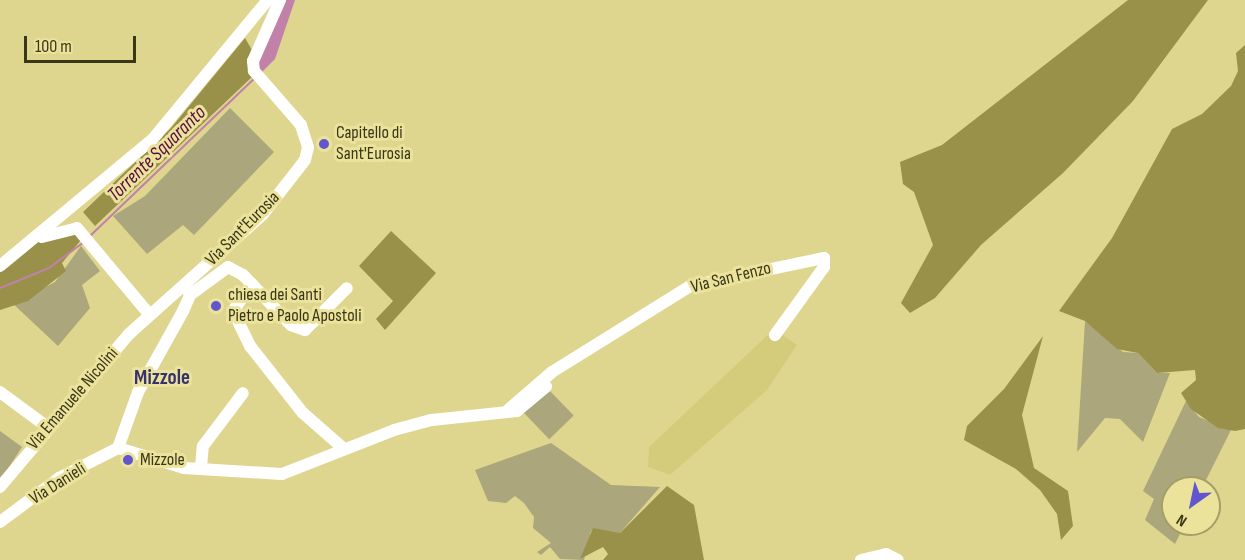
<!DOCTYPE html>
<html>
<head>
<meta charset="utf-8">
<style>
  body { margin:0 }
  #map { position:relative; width:1245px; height:560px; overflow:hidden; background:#ded68e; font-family:"Sofia Sans Condensed",sans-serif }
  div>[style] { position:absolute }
  .built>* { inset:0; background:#d5cc7b }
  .green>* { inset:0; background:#aba67b; transform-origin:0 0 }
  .forest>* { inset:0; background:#99914a }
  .water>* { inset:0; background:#c181a8 }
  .stream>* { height:2px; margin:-1px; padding:0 1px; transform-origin:1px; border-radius:1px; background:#c181a8 }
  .minor>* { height:12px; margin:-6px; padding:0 6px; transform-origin:6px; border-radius:6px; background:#fff }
  .dots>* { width:16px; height:16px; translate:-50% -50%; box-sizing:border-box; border:3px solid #ebe39b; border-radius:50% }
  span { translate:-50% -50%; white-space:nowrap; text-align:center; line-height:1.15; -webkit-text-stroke:6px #ebe39b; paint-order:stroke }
  .poi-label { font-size:18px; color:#3a3719 }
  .left { translate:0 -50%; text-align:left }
  .street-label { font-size:18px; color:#3a3719 }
  .water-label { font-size:20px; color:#580b43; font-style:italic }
  .quarter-label { font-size:21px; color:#36326e; font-weight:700 }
  .north { position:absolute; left:1161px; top:476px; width:60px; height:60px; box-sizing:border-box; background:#ebe39b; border:2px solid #a49e67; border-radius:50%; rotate:213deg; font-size:16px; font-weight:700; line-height:24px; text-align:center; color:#3a3719 }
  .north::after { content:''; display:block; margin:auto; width:21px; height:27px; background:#6156ce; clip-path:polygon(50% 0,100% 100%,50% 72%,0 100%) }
  .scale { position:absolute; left:24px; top:36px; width:112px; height:27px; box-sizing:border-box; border:3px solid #3a3719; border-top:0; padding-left:8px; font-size:18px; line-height:21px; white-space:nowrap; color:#3a3719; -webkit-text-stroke:4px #ebe39b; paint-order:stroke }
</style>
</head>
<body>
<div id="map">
  <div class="built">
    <div style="clip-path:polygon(774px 329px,797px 345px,767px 390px,670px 475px,648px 467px,649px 447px)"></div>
  </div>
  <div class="green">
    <div style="clip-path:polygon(230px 108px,274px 152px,194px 235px,183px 225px,147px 254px,113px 216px,145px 196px)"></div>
    <div style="clip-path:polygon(81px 246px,100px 271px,82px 285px,90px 308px,58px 346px,9px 300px,23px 299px,55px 282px)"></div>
    <div style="clip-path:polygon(1085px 321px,1123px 352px,1138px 353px,1157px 373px,1170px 373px,1143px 442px,1120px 419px,1105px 418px,1077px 452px)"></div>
    <div style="left:548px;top:389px;width:37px;height:34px;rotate:46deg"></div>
    <div style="clip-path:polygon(1186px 401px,1199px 417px,1231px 430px,1202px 488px,1173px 488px,1173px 524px,1185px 524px,1175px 544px,1145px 520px,1154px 499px,1143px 491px)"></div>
    <div style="clip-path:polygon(0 431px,22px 447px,0 481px)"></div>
    <div style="clip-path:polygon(551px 443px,611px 485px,660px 487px,620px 533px,591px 531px,584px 560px,560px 559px,550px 547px,541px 555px,537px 552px,551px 543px,533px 528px,534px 517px,524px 503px,515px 496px,506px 503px,488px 501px,475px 470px)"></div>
  </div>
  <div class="forest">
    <div style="clip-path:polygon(1128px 0,1208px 0,1133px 101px,1063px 173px,981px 245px,935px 298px,910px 313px,901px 303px,933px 245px,914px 192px,903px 184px,900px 162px,942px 145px)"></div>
    <div style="clip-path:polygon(245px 38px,252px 50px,253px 76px,95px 226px,83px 212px,171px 128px)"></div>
    <div style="clip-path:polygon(1245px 45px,1245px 429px,1235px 431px,1218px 428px,1191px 409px,1181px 393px,1196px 380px,1195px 370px,1157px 373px,1138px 353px,1117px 349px,1085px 321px,1059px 311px,1112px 238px,1172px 129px,1202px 114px,1231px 86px,1238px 71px,1236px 53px)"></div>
    <div style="clip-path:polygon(77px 231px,81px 240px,62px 263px,66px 271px,28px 301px,0 310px,0 272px,43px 238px)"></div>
    <div style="clip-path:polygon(391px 231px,436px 273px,385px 330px,376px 319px,393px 301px,359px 266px)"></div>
    <div style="clip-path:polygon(1043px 336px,1022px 415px,1034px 468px,1068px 491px,1073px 526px,1061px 540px,1057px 514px,1040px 490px,1016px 469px,964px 440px,967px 426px,1004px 389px)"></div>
    <div style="clip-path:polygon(667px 486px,694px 505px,704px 560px,603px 560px,608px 554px,603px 547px,580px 559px,593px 528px,620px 533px)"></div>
  </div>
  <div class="water">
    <div style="clip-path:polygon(286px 0,295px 0,275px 59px,260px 74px,258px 65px)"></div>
  </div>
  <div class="stream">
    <div style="left:90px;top:236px;width:228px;rotate:-43.8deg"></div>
    <div style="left:0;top:288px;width:53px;rotate:-22.2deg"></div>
    <div style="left:49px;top:268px;width:44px;rotate:-36.6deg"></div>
  </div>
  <div class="minor">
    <div style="left:42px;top:237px;width:36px;rotate:-14deg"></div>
    <div style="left:77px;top:228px;width:112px;rotate:50.1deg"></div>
    <div style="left:0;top:266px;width:197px;rotate:-39.7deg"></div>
    <div style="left:152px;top:140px;width:182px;rotate:-50.4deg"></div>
    <div style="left:252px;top:284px;width:33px;rotate:125deg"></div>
    <div style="left:233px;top:311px;width:39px;rotate:64deg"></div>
    <div style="left:250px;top:346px;width:85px;rotate:51.7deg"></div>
    <div style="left:303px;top:413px;width:55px;rotate:41.3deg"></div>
    <div style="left:190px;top:295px;width:47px;rotate:-36.4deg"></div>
    <div style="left:228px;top:267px;width:17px;rotate:28deg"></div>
    <div style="left:243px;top:275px;width:69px;rotate:46.2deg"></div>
    <div style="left:291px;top:325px;width:15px;rotate:20deg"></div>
    <div style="left:305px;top:330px;width:59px;rotate:-45deg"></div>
    <div style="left:0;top:392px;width:57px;rotate:36.5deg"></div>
    <div style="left:508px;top:410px;width:58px;rotate:-40.8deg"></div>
    <div style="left:552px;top:372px;width:163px;rotate:-31.9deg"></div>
    <div style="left:690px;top:286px;width:137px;rotate:-11.8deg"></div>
    <div style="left:824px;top:258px;width:9px;rotate:90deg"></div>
    <div style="left:824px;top:267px;width:84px;rotate:125.8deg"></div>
    <div style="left:118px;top:448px;width:69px;rotate:16.9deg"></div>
    <div style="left:184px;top:468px;width:98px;rotate:3.5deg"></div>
    <div style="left:282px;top:474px;width:120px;rotate:-21.4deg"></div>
    <div style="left:394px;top:430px;width:39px;rotate:-15deg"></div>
    <div style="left:432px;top:420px;width:85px;rotate:-6deg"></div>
    <div style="left:517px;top:411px;width:38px;rotate:-40deg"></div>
    <div style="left:201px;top:467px;width:21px;rotate:-85deg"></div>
    <div style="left:203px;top:446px;width:66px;rotate:-53deg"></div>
    <div style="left:0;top:487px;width:200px;rotate:-49.9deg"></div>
    <div style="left:129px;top:334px;width:180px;rotate:-41.8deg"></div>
    <div style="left:263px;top:214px;width:68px;rotate:-52.1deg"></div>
    <div style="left:305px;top:160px;width:13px;rotate:-77deg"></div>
    <div style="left:308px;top:147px;width:23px;rotate:-108deg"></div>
    <div style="left:301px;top:125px;width:72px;rotate:-131deg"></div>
    <div style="left:254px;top:71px;width:10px;rotate:-96deg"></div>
    <div style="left:253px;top:61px;width:67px;rotate:-66.1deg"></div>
    <div style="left:0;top:522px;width:74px;rotate:-36.7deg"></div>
    <div style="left:59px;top:478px;width:66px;rotate:-27deg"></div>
    <div style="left:118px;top:448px;width:59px;rotate:-70.3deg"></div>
    <div style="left:138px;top:392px;width:93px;rotate:-60.9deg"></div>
    <div style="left:183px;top:311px;width:17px;rotate:-66deg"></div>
    <div style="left:190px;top:295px;width:11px;rotate:-112deg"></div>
    <div style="left:861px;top:560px;width:26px;rotate:-13deg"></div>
    <div style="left:886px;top:554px;width:13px;rotate:27deg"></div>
  </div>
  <div class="dots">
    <div style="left:324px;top:144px;background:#6156ce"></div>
    <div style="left:216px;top:306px;background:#6156ce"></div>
    <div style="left:128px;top:460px;background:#6156ce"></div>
  </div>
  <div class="poi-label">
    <span class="left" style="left:336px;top:144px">Capitello di<br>Sant'Eurosia</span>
    <span class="left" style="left:228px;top:306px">chiesa dei Santi<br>Pietro e Paolo Apostoli</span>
    <span class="left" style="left:140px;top:460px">Mizzole</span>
  </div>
  <div class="street-label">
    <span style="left:243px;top:229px;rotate:-45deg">Via Sant'Eurosia</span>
    <span style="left:731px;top:278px;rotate:-14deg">Via San Fenzo</span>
    <span style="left:73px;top:399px;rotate:-49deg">Via Emanuele Nicolini</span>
    <span style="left:58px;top:484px;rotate:-32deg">Via Danieli</span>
  </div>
  <div class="water-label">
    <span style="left:157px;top:154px;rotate:-44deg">Torrente Squaranto</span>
  </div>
  <div class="quarter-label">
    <span style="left:162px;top:378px">Mizzole</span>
  </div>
  <div class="north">N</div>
  <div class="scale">100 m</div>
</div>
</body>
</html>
